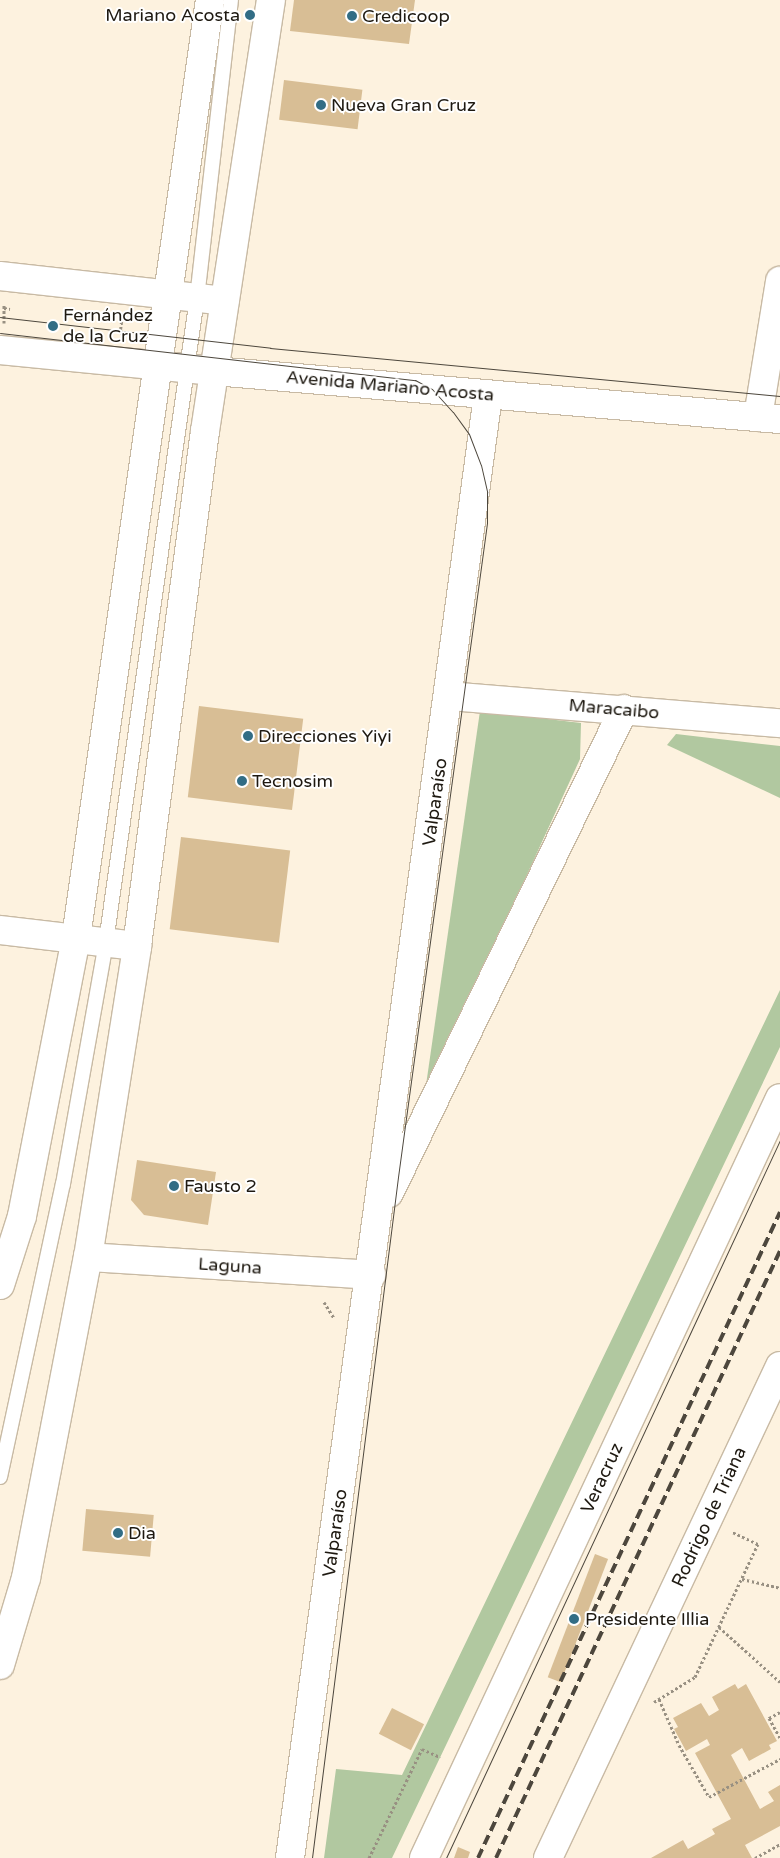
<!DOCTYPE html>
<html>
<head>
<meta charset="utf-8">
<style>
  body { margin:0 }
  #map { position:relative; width:780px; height:1858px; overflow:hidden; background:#fdf2df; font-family:"Varela Round",sans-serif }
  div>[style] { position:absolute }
  .green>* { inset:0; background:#b1c8a0 }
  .building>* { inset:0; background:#d8be95; transform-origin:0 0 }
  .path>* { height:3px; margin-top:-1.5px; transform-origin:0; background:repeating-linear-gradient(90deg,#989082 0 2.5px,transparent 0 5px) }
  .roads { filter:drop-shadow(1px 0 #c8baa4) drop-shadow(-1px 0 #c8baa4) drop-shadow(0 1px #c8baa4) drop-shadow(0 -1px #c8baa4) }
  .service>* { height:14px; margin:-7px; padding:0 7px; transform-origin:7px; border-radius:7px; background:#fff }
  .minor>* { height:28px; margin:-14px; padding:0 14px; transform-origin:14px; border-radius:14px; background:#fff }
  .tertiary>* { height:28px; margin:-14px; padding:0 14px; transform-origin:14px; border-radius:14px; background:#fff }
  .secondary>* { height:28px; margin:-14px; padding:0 14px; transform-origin:14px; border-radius:14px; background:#fff }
  .tram>* { height:1px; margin:-0.5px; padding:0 0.5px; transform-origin:0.5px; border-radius:0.5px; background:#4d473d }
  .rail>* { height:4px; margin-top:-2px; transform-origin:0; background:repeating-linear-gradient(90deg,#4d473d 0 10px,transparent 0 15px) }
  .dots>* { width:14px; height:14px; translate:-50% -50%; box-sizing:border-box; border:2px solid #fff; border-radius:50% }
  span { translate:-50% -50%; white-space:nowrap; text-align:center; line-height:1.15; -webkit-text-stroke:4px #fff; paint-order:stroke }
  .poi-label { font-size:18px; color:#1e1911 }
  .right { translate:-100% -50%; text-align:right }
  .left { translate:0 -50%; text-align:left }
  .street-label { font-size:18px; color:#1e1911 }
</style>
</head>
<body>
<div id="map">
  <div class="green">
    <div style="clip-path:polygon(480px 711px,581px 723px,580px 759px,424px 1099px)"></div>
    <div style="clip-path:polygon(676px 734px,780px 746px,780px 798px,667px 745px)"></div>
    <div style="clip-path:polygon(780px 990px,780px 1047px,392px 1858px,324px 1858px,336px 1769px,402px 1775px)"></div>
  </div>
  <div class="building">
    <div style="clip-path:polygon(294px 0,415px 0,409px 44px,290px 31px)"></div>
    <div style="left:284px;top:80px;width:79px;height:40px;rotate:7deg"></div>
    <div style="left:199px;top:706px;width:105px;height:92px;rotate:7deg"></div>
    <div style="left:181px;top:837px;width:110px;height:93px;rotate:7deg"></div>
    <div style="clip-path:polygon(137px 1160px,216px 1172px,208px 1225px,144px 1215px,131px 1200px)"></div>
    <div style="left:86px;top:1509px;width:68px;height:42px;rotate:5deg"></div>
    <div style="left:595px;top:1554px;width:14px;height:132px;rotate:21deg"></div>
    <div style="clip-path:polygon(735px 1684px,738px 1689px,746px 1684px,777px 1741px,769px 1745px,771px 1749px,749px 1761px,742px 1748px,731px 1755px,760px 1809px,774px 1801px,768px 1792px,780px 1785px,780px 1826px,745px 1845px,752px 1858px,651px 1858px,683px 1840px,688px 1849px,715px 1834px,712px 1829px,731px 1819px,695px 1753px,710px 1745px,707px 1739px,686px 1751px,674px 1729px,678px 1727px,673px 1718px,701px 1703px,709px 1716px,719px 1710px,712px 1697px)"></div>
    <div style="left:392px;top:1708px;width:36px;height:29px;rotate:27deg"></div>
    <div style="clip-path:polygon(458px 1847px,470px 1852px,468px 1858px,454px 1858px)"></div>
  </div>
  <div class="path">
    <div style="left:4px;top:308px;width:6px;rotate:9deg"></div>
    <div style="left:4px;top:323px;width:19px;rotate:-90deg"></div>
    <div style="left:120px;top:334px;width:16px;rotate:-83deg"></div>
    <div style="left:324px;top:1302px;width:19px;rotate:58deg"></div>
    <div style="left:742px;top:1579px;width:39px;rotate:13deg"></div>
    <div style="left:719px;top:1627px;width:82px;rotate:42deg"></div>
    <div style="left:659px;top:1699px;width:50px;rotate:66.5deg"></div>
    <div style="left:679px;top:1745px;width:60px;rotate:60deg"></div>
    <div style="left:709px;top:1797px;width:81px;rotate:-28.2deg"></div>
    <div style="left:654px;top:1702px;width:48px;rotate:-31.4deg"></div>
    <div style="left:695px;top:1677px;width:147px;rotate:-64.7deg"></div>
    <div style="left:758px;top:1544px;width:29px;rotate:-155deg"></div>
    <div style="left:780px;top:1712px;width:13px;rotate:151deg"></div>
    <div style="left:769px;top:1718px;width:23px;rotate:61deg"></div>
    <div style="left:369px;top:1858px;width:121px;rotate:-64.1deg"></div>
    <div style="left:422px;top:1749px;width:20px;rotate:24deg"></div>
    <div style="left:755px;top:1858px;width:29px;rotate:-29deg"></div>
  </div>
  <div class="roads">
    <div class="service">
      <div style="left:0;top:1477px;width:300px;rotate:-77.9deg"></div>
      <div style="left:63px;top:1184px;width:246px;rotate:-79.9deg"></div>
      <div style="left:106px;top:942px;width:650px;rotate:-81.96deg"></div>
      <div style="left:197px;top:298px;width:300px;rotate:-83.5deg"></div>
    </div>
    <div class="minor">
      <div style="left:758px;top:417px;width:138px;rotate:-80.8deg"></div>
      <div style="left:449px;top:696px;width:332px;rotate:4.7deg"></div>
      <div style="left:0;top:930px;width:138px;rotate:6.7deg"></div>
      <div style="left:389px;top:1193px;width:538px;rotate:-64.1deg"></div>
      <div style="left:88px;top:1257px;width:284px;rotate:3.6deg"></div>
      <div style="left:290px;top:1858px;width:1476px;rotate:-82.29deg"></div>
      <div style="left:424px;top:1858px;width:839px;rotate:-64.9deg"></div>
      <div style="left:548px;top:1858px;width:544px;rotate:-64.75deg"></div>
    </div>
    <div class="tertiary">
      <div style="left:214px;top:371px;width:568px;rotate:4.85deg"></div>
    </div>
    <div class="secondary">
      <div style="left:0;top:276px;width:226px;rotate:6.3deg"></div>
      <div style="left:0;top:350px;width:215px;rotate:5.6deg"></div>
      <div style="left:0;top:1285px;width:72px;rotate:-72.3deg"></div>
      <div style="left:22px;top:1216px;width:283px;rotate:-79deg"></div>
      <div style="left:76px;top:938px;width:948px;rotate:-81.87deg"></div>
      <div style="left:0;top:1665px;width:91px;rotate:-73.4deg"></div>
      <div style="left:26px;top:1578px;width:327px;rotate:-79.1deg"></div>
      <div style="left:88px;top:1257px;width:315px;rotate:-81deg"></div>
      <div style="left:137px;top:946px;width:519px;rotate:-82.48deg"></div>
      <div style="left:205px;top:431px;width:436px;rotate:-81.3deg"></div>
    </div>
  </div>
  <div class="tram">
    <div style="left:0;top:317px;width:272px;rotate:6.5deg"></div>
    <div style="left:270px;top:348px;width:512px;rotate:5.38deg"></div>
    <div style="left:0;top:333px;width:418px;rotate:6.5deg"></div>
    <div style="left:415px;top:380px;width:19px;rotate:28deg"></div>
    <div style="left:432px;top:389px;width:31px;rotate:48deg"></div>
    <div style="left:453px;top:412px;width:27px;rotate:54deg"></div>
    <div style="left:469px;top:434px;width:33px;rotate:69deg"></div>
    <div style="left:481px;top:465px;width:28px;rotate:77deg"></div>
    <div style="left:487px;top:492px;width:31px;rotate:90deg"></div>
    <div style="left:487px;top:523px;width:660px;rotate:97.75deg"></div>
    <div style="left:398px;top:1177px;width:686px;rotate:97.2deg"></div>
    <div style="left:446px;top:1858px;width:792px;rotate:-65.05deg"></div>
  </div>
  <div class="rail">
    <div style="left:478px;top:1858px;width:713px;rotate:-64.94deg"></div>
    <div style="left:496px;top:1858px;width:670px;rotate:-64.93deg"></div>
  </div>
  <div class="dots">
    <div style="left:250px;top:15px;background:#326d85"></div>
    <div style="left:352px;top:16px;background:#326d85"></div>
    <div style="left:321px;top:105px;background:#326d85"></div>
    <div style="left:53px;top:326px;background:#326d85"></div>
    <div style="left:248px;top:736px;background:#326d85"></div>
    <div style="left:242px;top:781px;background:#326d85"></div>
    <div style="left:174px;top:1186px;background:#326d85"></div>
    <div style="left:118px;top:1533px;background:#326d85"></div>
    <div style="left:574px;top:1619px;background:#326d85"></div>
  </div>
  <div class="poi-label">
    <span class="right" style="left:240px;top:15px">Mariano Acosta</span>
    <span class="left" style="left:362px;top:16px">Credicoop</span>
    <span class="left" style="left:331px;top:105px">Nueva Gran Cruz</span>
    <span class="left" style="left:63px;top:326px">Fernández<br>de la Cruz</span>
    <span class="left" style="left:258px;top:736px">Direcciones Yiyi</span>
    <span class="left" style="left:252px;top:781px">Tecnosim</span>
    <span class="left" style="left:184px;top:1186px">Fausto 2</span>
    <span class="left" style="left:128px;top:1533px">Dia</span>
    <span class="left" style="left:585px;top:1619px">Presidente Illia</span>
  </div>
  <div class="street-label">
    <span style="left:390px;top:386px;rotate:5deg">Avenida Mariano Acosta</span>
    <span style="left:614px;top:709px;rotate:5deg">Maracaibo</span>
    <span style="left:435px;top:802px;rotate:-82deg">Valparaíso</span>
    <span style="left:230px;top:1266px;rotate:4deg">Laguna</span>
    <span style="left:602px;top:1478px;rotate:-65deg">Veracruz</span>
    <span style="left:709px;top:1517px;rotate:-65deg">Rodrigo de Triana</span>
    <span style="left:335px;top:1533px;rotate:-82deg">Valparaíso</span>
  </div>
</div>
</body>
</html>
